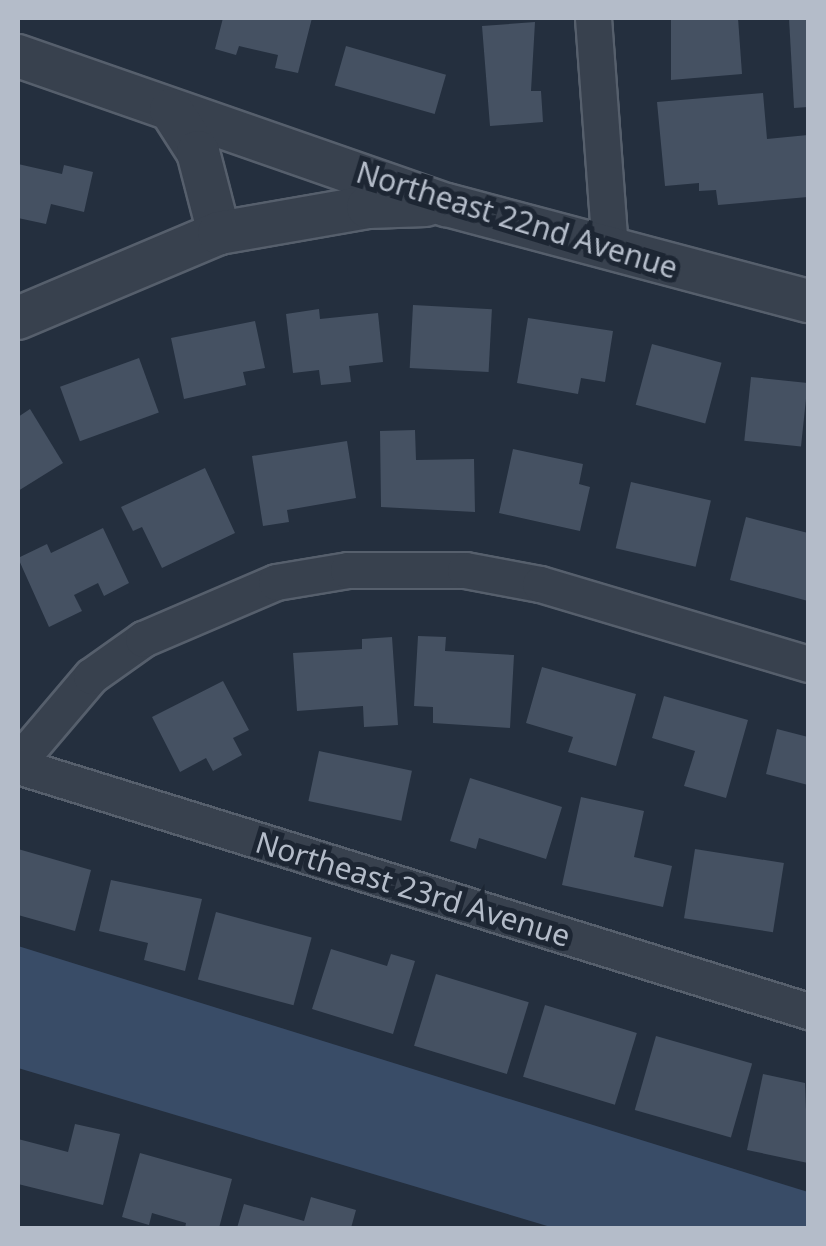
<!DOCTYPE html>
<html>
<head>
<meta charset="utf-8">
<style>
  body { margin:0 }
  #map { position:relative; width:826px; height:1246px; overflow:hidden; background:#242f3e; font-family:"Noto Sans",sans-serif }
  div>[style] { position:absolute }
  .water>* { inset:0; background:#394c67 }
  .building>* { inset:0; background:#455162; transform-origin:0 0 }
  .roads { filter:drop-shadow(2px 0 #565f6c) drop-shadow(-2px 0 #565f6c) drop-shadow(0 2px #565f6c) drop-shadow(0 -2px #565f6c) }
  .minor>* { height:35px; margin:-17.5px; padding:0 17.5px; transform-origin:17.5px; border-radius:17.5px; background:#38414e }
  .tertiary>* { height:42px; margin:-21px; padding:0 21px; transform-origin:21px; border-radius:21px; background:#38414e }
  span { translate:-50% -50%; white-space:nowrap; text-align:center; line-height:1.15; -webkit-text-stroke:10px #1d2633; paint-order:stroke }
  .street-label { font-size:30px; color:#b4bcc9 }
  .frame { position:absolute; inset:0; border:20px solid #b4bcc9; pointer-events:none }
</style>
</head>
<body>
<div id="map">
  <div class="water">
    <div style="clip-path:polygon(18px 946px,808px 1192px,808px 1228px,554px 1228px,18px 1068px)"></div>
  </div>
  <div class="building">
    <div style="clip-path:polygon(223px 18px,312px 18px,298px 73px,275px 68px,278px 55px,239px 46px,236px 55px,215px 49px)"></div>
    <div style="clip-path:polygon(671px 18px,738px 18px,742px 74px,671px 80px)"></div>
    <div style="clip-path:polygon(789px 18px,808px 18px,808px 107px,794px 108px)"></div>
    <div style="clip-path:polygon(535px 22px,531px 91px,541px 91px,543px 122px,490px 126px,482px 26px)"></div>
    <div style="left:346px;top:46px;width:104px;height:41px;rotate:16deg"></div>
    <div style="clip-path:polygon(763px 93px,767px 139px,808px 135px,808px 197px,718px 205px,716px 190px,699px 191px,699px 183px,665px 186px,657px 102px)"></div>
    <div style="clip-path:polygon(18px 164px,62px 174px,64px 165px,93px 172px,84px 212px,51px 204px,46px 224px,18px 218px)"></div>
    <div style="left:413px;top:305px;width:79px;height:63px;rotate:3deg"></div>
    <div style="clip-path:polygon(319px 309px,320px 319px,378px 313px,383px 362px,349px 366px,351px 382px,321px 385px,319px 370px,293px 373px,286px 314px)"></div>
    <div style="clip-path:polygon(528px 318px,613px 331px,605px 382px,581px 378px,578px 394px,517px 383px)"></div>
    <div style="clip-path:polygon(255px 321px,265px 368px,243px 372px,246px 385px,184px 399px,171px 338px)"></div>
    <div style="left:652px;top:344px;width:72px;height:63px;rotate:15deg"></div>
    <div style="left:139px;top:358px;width:58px;height:84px;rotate:70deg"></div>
    <div style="left:751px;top:377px;width:57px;height:64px;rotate:6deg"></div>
    <div style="clip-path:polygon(30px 409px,63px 463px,18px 491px,18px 417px)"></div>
    <div style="clip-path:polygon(415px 430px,416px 460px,474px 459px,475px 512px,381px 507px,380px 431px)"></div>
    <div style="clip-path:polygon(347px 441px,356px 498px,287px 510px,289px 522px,263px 526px,252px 456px)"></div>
    <div style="clip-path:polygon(513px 449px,583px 464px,579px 484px,590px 487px,580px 531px,499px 513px)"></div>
    <div style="clip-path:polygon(205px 468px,235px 533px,162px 568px,142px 527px,133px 531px,121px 507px)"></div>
    <div style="left:631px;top:482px;width:82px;height:68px;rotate:13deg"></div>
    <div style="clip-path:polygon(746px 517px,808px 533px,808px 601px,730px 580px)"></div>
    <div style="clip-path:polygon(103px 528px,129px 583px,104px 596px,98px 583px,74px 595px,82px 611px,49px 627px,18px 558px,47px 544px,51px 553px)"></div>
    <div style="clip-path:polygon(418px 636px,446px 637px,445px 651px,514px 655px,510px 728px,433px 723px,433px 707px,414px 706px)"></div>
    <div style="clip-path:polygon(392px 637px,398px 725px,364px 727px,363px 706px,297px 711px,293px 653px,362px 649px,362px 639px)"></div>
    <div style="clip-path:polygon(542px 667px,636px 694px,616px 766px,568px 752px,573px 737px,526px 723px)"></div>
    <div style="clip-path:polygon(223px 681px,249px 730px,233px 738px,242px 755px,213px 771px,206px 758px,180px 772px,152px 717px)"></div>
    <div style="clip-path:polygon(664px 696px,748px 720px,726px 798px,684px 786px,695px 751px,652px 738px)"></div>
    <div style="clip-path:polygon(777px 729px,808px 737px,808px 785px,766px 774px)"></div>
    <div style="left:319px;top:751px;width:95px;height:51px;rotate:12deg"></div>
    <div style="clip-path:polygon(470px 778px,562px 807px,546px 859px,479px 838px,476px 849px,450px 841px)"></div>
    <div style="clip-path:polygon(581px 797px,644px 811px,634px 857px,672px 866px,663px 907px,562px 885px)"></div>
    <div style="clip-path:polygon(18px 849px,91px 870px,75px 931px,18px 915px)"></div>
    <div style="left:695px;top:849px;width:90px;height:70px;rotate:9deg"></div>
    <div style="clip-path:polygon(111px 880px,202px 899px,185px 971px,144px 960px,148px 943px,99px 931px)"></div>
    <div style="left:216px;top:912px;width:99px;height:70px;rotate:15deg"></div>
    <div style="clip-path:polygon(331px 949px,387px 966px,391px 954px,415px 961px,393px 1034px,312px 1009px)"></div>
    <div style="left:436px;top:974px;width:97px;height:75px;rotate:17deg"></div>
    <div style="left:545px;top:1005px;width:96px;height:75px;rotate:17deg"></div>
    <div style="left:656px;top:1036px;width:100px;height:77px;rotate:16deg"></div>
    <div style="clip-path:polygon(763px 1074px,805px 1083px,808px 1163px,747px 1150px)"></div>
    <div style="clip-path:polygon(75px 1124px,120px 1134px,103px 1205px,18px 1184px,18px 1139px,68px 1152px)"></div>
    <div style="clip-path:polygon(140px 1153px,232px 1179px,219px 1228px,185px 1228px,186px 1223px,152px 1213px,149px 1225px,122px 1217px)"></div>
    <div style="clip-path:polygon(311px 1197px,356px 1210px,351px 1228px,237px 1228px,244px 1204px,304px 1221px)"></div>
  </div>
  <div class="roads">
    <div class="minor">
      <div style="left:593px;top:18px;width:232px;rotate:85.8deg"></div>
      <div style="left:18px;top:762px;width:113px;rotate:-49.7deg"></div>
      <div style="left:91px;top:676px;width:64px;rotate:-35.4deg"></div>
      <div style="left:143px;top:639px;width:145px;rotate:-23.2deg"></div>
      <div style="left:276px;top:582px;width:73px;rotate:-9.5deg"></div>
      <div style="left:348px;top:570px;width:117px"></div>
      <div style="left:465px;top:570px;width:76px;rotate:10.6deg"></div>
      <div style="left:540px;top:584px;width:280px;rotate:16.6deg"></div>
      <div style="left:18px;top:766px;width:827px;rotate:17.23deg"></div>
    </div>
    <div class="tertiary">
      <div style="left:18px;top:56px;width:454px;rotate:19.2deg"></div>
      <div style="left:447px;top:205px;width:374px;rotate:14.9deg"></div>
      <div style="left:171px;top:110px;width:50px;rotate:57.3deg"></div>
      <div style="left:198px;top:152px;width:84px;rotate:75.5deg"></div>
      <div style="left:18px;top:318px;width:218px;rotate:-22.9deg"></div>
      <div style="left:219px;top:233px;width:151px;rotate:-9.9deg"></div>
      <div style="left:368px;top:207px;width:58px;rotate:-2deg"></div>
    </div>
  </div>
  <div class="street-label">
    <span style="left:517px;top:220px;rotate:17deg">Northeast 22nd Avenue</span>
    <span style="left:413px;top:889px;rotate:17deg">Northeast 23rd Avenue</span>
  </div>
  <div class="frame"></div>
</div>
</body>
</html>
